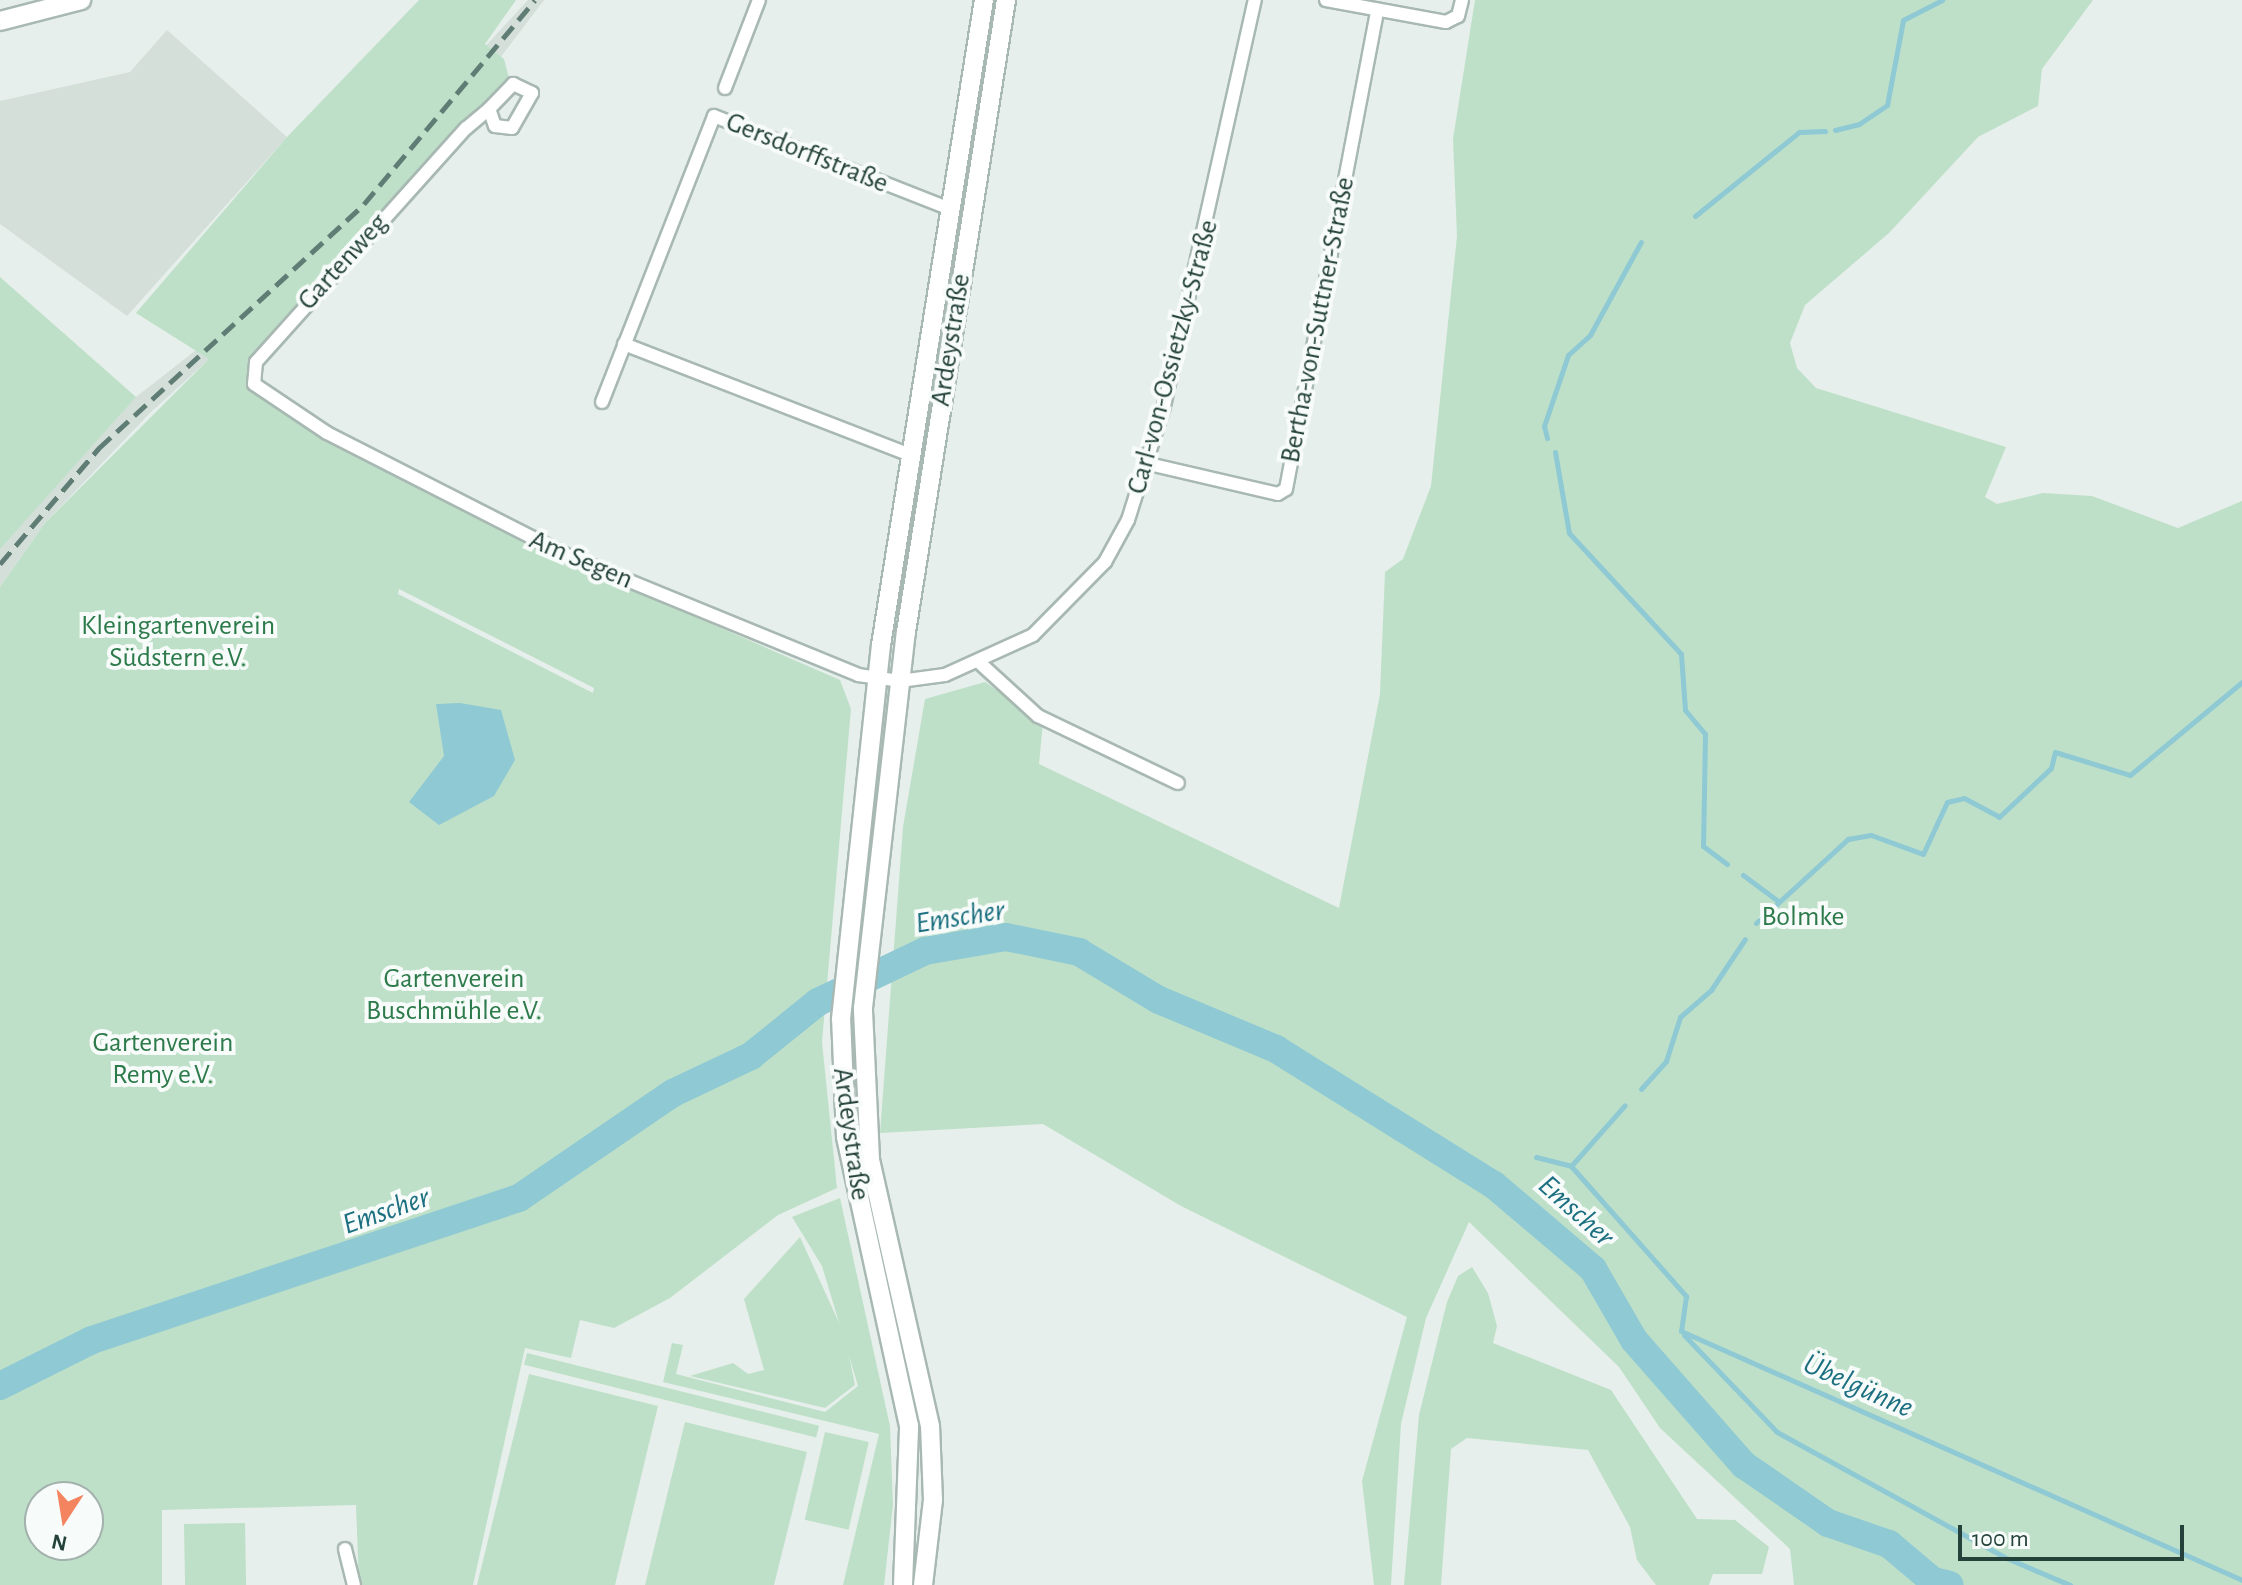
<!DOCTYPE html>
<html>
<head>
<meta charset="utf-8">
<style>
  body { margin:0 }
  #map { position:relative; width:2242px; height:1585px; overflow:hidden; background:#e6efeb; font-family:"Alegreya Sans",sans-serif }
  div>[style] { position:absolute }
  .built>* { inset:0; background:#d4dfda }
  .green>* { inset:0; background:#bfe0c8; transform-origin:0 0 }
  .water>* { inset:0; background:#8ec9d4 }
  .stream>* { height:5px; margin:-2.5px; padding:0 2.5px; transform-origin:2.5px; border-radius:2.5px; background:#8ec9d4 }
  .river>* { height:28px; margin:-14px; padding:0 14px; transform-origin:14px; border-radius:14px; background:#8ec9d4 }
  .roads { filter:drop-shadow(2px 0 #a8b8b2) drop-shadow(-2px 0 #a8b8b2) drop-shadow(0 2px #a8b8b2) drop-shadow(0 -2px #a8b8b2) }
  .minor>* { height:12px; margin:-6px; padding:0 6px; transform-origin:6px; border-radius:6px; background:#fff }
  .secondary>* { height:18px; margin:-9px; padding:0 9px; transform-origin:9px; border-radius:9px; background:#fff }
  .rail>* { height:5px; margin-top:-2.5px; transform-origin:0; background:repeating-linear-gradient(90deg,#5f7d75 0 16px,transparent 0 24px) }
  span { translate:-50% -50%; white-space:nowrap; text-align:center; line-height:1.15; -webkit-text-stroke:8px #f7fbf9; paint-order:stroke }
  .street-label { font-size:28px; color:#24423a }
  .park-label { font-size:28px; color:#2d7a4b }
  .water-label { font-size:30px; color:#1c6f80; font-style:italic }
  .north { position:absolute; left:24px; top:1481px; width:80px; height:80px; box-sizing:border-box; background:#f7fbf9; border:2px solid #a3b1ad; border-radius:50%; rotate:192deg; font-size:22px; font-weight:700; line-height:32px; text-align:center; color:#24423a }
  .north::after { content:''; display:block; margin:auto; width:28px; height:36px; background:#f4845f; clip-path:polygon(50% 0,100% 100%,50% 72%,0 100%) }
  .scale { position:absolute; left:1958px; top:1525px; width:226px; height:36px; box-sizing:border-box; border:4px solid #24423a; border-top:0; padding-left:10px; font-size:24px; line-height:28px; white-space:nowrap; color:#24423a; -webkit-text-stroke:6px #f7fbf9; paint-order:stroke }
</style>
</head>
<body>
<div id="map">
  <div class="built">
    <div style="clip-path:polygon(528px 0,544px 0,478px 87px,274px 300px,151px 412px,45px 523px,0 587px,0 548px,52px 482px,136px 397px,232px 322px)"></div>
    <div style="clip-path:polygon(167px 30px,287px 137px,127px 316px,0 224px,0 101px,130px 72px)"></div>
  </div>
  <div class="green">
    <div style="clip-path:polygon(evenodd,419px 0,516px 0,485px 44px,504px 59px,509px 78px,381px 230px,346px 251px,277px 326px,247px 367px,248px 386px,324px 438px,513px 537px,840px 680px,851px 709px,822px 1042px,837px 1188px,778px 1215px,670px 1298px,614px 1328px,580px 1320px,571px 1358px,525px 1348px,473px 1585px,359px 1585px,356px 1505px,162px 1510px,162px 1585px,0 1585px,0 587px,45px 523px,209px 359px,136px 313px,287px 137px,419px 0,399px 589px,594px 688px,593px 693px,398px 594px,399px 589px,419px 0,40px 1497px,88px 1497px,88px 1545px,40px 1545px,40px 1497px)"></div>
    <div style="clip-path:polygon(1475px 0,2093px 0,2042px 69px,2038px 106px,1978px 137px,1889px 233px,1805px 305px,1790px 343px,1797px 368px,1816px 388px,2006px 447px,1985px 497px,1997px 504px,2043px 493px,2092px 496px,2178px 528px,2242px 501px,2242px 1585px,1794px 1585px,1790px 1549px,1660px 1428px,1619px 1367px,1469px 1222px,1426px 1318px,1401px 1424px,1391px 1585px,1374px 1585px,1362px 1481px,1407px 1317px,1181px 1206px,1043px 1124px,880px 1133px,903px 827px,925px 699px,985px 682px,1043px 722px,1039px 764px,1339px 908px,1380px 694px,1385px 572px,1403px 559px,1431px 486px,1457px 236px,1453px 139px)"></div>
    <div style="clip-path:polygon(0 277px,136px 397px,0 549px)"></div>
    <div style="clip-path:polygon(840px 1198px,890px 1426px,893px 1505px,884px 1585px,843px 1585px,879px 1434px,663px 1382px,672px 1343px,683px 1345px,676px 1374px,825px 1412px,858px 1386px,822px 1266px,792px 1217px)"></div>
    <div style="clip-path:polygon(800px 1237px,845px 1336px,855px 1385px,825px 1408px,690px 1376px,733px 1363px,748px 1374px,764px 1370px,744px 1299px)"></div>
    <div style="clip-path:polygon(1472px 1267px,1488px 1293px,1497px 1326px,1493px 1343px,1611px 1390px,1697px 1519px,1735px 1520px,1769px 1547px,1762px 1574px,1713px 1574px,1709px 1585px,1656px 1585px,1637px 1560px,1630px 1527px,1588px 1450px,1467px 1438px,1451px 1449px,1441px 1585px,1404px 1585px,1419px 1415px,1447px 1302px,1458px 1276px)"></div>
    <div style="left:527px;top:1353px;width:301px;height:12px;rotate:14deg"></div>
    <div style="clip-path:polygon(529px 1374px,658px 1406px,615px 1585px,477px 1585px)"></div>
    <div style="clip-path:polygon(685px 1422px,807px 1452px,774px 1585px,645px 1585px)"></div>
    <div style="left:825px;top:1432px;width:45px;height:90px;rotate:13deg"></div>
    <div style="left:245px;top:1523px;width:62px;height:61px;rotate:89deg"></div>
  </div>
  <div class="water">
    <div style="clip-path:polygon(460px 703px,501px 710px,515px 760px,494px 796px,439px 825px,409px 802px,444px 756px,436px 704px)"></div>
  </div>
  <div class="stream">
    <div style="left:1835px;top:130px;width:25px;rotate:-14deg"></div>
    <div style="left:1859px;top:124px;width:34px;rotate:-34deg"></div>
    <div style="left:1887px;top:105px;width:86px;rotate:-79.3deg"></div>
    <div style="left:1903px;top:20px;width:44px;rotate:-27.1deg"></div>
    <div style="left:1695px;top:216px;width:134px;rotate:-38.9deg"></div>
    <div style="left:1799px;top:132px;width:26px;rotate:-2deg"></div>
    <div style="left:1547px;top:438px;width:12px;rotate:-104deg"></div>
    <div style="left:1544px;top:426px;width:75px;rotate:-71.3deg"></div>
    <div style="left:1568px;top:355px;width:30px;rotate:-42deg"></div>
    <div style="left:1590px;top:335px;width:106px;rotate:-61.3deg"></div>
    <div style="left:1555px;top:452px;width:82px;rotate:80.2deg"></div>
    <div style="left:1569px;top:533px;width:165px;rotate:47.2deg"></div>
    <div style="left:1681px;top:654px;width:56px;rotate:85.9deg"></div>
    <div style="left:1685px;top:710px;width:31px;rotate:50deg"></div>
    <div style="left:1705px;top:734px;width:112px;rotate:91deg"></div>
    <div style="left:1703px;top:846px;width:30px;rotate:37deg"></div>
    <div style="left:1743px;top:875px;width:44px;rotate:36.6deg"></div>
    <div style="left:1756px;top:923px;width:125px;rotate:-42.4deg"></div>
    <div style="left:1848px;top:839px;width:23px;rotate:-10deg"></div>
    <div style="left:1871px;top:835px;width:55px;rotate:20.1deg"></div>
    <div style="left:1923px;top:854px;width:57px;rotate:-65.2deg"></div>
    <div style="left:1947px;top:802px;width:17px;rotate:-13deg"></div>
    <div style="left:1964px;top:798px;width:40px;rotate:28deg"></div>
    <div style="left:1999px;top:817px;width:71px;rotate:-43.3deg"></div>
    <div style="left:2051px;top:768px;width:16px;rotate:-76deg"></div>
    <div style="left:2055px;top:752px;width:78px;rotate:17deg"></div>
    <div style="left:2130px;top:775px;width:146px;rotate:-39.7deg"></div>
    <div style="left:1641px;top:1089px;width:38px;rotate:-48deg"></div>
    <div style="left:1666px;top:1061px;width:46px;rotate:-72.3deg"></div>
    <div style="left:1680px;top:1017px;width:41px;rotate:-41.1deg"></div>
    <div style="left:1711px;top:990px;width:61px;rotate:-56.3deg"></div>
    <div style="left:1536px;top:1157px;width:36px;rotate:14deg"></div>
    <div style="left:1571px;top:1166px;width:174px;rotate:48.5deg"></div>
    <div style="left:1686px;top:1296px;width:35px;rotate:98deg"></div>
    <div style="left:1681px;top:1331px;width:614px;rotate:23.93deg"></div>
    <div style="left:1571px;top:1166px;width:81px;rotate:-48.5deg"></div>
    <div style="left:1684px;top:1335px;width:134px;rotate:46.2deg"></div>
    <div style="left:1777px;top:1432px;width:259px;rotate:28.8deg"></div>
    <div style="left:2004px;top:1557px;width:72px;rotate:23deg"></div>
  </div>
  <div class="river">
    <div style="left:0;top:1386px;width:103px;rotate:-26.6deg"></div>
    <div style="left:92px;top:1340px;width:450px;rotate:-18.4deg"></div>
    <div style="left:519px;top:1198px;width:186px;rotate:-34.3deg"></div>
    <div style="left:673px;top:1093px;width:86px;rotate:-25.4deg"></div>
    <div style="left:751px;top:1056px;width:86px;rotate:-38.9deg"></div>
    <div style="left:818px;top:1002px;width:119px;rotate:-25.5deg"></div>
    <div style="left:925px;top:951px;width:82px;rotate:-9.8deg"></div>
    <div style="left:1006px;top:937px;width:75px;rotate:11.6deg"></div>
    <div style="left:1079px;top:952px;width:93px;rotate:31deg"></div>
    <div style="left:1159px;top:1000px;width:127px;rotate:22.7deg"></div>
    <div style="left:1276px;top:1049px;width:257px;rotate:32deg"></div>
    <div style="left:1494px;top:1185px;width:130px;rotate:40.3deg"></div>
    <div style="left:1593px;top:1269px;width:82px;rotate:60deg"></div>
    <div style="left:1634px;top:1340px;width:167px;rotate:48.7deg"></div>
    <div style="left:1744px;top:1465px;width:102px;rotate:34.6deg"></div>
    <div style="left:1828px;top:1523px;width:65px;rotate:19deg"></div>
    <div style="left:1889px;top:1544px;width:57px;rotate:40.1deg"></div>
    <div style="left:1933px;top:1581px;width:17px;rotate:13deg"></div>
  </div>
  <div class="roads">
    <div class="minor">
      <div style="left:1326px;top:0;width:122px;rotate:10.4deg"></div>
      <div style="left:1446px;top:22px;width:13px;rotate:-27deg"></div>
      <div style="left:1458px;top:16px;width:16px;rotate:-76deg"></div>
      <div style="left:725px;top:88px;width:94px;rotate:-68.9deg"></div>
      <div style="left:489px;top:109px;width:35px;rotate:-46deg"></div>
      <div style="left:513px;top:84px;width:21px;rotate:25deg"></div>
      <div style="left:532px;top:93px;width:40px;rotate:119.7deg"></div>
      <div style="left:512px;top:128px;width:17px;rotate:-173deg"></div>
      <div style="left:495px;top:126px;width:18px;rotate:-109deg"></div>
      <div style="left:489px;top:109px;width:30px;rotate:140deg"></div>
      <div style="left:466px;top:128px;width:314px;rotate:131.9deg"></div>
      <div style="left:256px;top:362px;width:22px;rotate:95deg"></div>
      <div style="left:254px;top:384px;width:88px;rotate:33.9deg"></div>
      <div style="left:327px;top:433px;width:268px;rotate:27deg"></div>
      <div style="left:566px;top:555px;width:316px;rotate:22.3deg"></div>
      <div style="left:858px;top:675px;width:42px;rotate:8.1deg"></div>
      <div style="left:900px;top:681px;width:45px;rotate:-7.6deg"></div>
      <div style="left:945px;top:675px;width:97px;rotate:-24.4deg"></div>
      <div style="left:1033px;top:635px;width:103px;rotate:-45.4deg"></div>
      <div style="left:1105px;top:562px;width:48px;rotate:-61.3deg"></div>
      <div style="left:1128px;top:520px;width:120px;rotate:-72.5deg"></div>
      <div style="left:1164px;top:406px;width:416px;rotate:-77.4deg"></div>
      <div style="left:624px;top:344px;width:307px;rotate:21.2deg"></div>
      <div style="left:602px;top:402px;width:307px;rotate:-68.6deg"></div>
      <div style="left:714px;top:116px;width:254px;rotate:21.5deg"></div>
      <div style="left:1149px;top:464px;width:132px;rotate:13.1deg"></div>
      <div style="left:1278px;top:494px;width:9px;rotate:-32deg"></div>
      <div style="left:1286px;top:489px;width:488px;rotate:-79.2deg"></div>
      <div style="left:981px;top:664px;width:77px;rotate:42.4deg"></div>
      <div style="left:1038px;top:716px;width:155px;rotate:25.6deg"></div>
      <div style="left:345px;top:1549px;width:37px;rotate:76deg"></div>
    </div>
    <div class="secondary">
      <div style="left:0;top:21px;width:84px;rotate:-14.5deg"></div>
      <div style="left:903px;top:1585px;width:159px;rotate:-87.8deg"></div>
      <div style="left:909px;top:1426px;width:297px;rotate:-102.3deg"></div>
      <div style="left:846px;top:1136px;width:117px;rotate:-92.4deg"></div>
      <div style="left:841px;top:1019px;width:376px;rotate:-83.9deg"></div>
      <div style="left:881px;top:645px;width:653px;rotate:-80.93deg"></div>
      <div style="left:923px;top:1585px;width:86px;rotate:-83.3deg"></div>
      <div style="left:933px;top:1500px;width:74px;rotate:-92.3deg"></div>
      <div style="left:930px;top:1426px;width:274px;rotate:-102.7deg"></div>
      <div style="left:870px;top:1159px;width:151px;rotate:-92.7deg"></div>
      <div style="left:863px;top:1008px;width:378px;rotate:-83.5deg"></div>
      <div style="left:906px;top:632px;width:640px;rotate:-81.01deg"></div>
    </div>
  </div>
  <div class="rail">
    <div style="left:0;top:564px;width:153px;rotate:-49.5deg"></div>
    <div style="left:99px;top:448px;width:360px;rotate:-42.6deg"></div>
    <div style="left:364px;top:204px;width:266px;rotate:-50deg"></div>
  </div>
  <div class="street-label">
    <span style="left:807px;top:153px;rotate:22deg">Gersdorffstraße</span>
    <span style="left:343px;top:262px;rotate:-48deg">Gartenweg</span>
    <span style="left:1318px;top:320px;rotate:-79deg">Bertha-von-Suttner-Straße</span>
    <span style="left:951px;top:340px;rotate:-81deg">Ardeystraße</span>
    <span style="left:1173px;top:357px;rotate:-75deg">Carl-von-Ossietzky-Straße</span>
    <span style="left:581px;top:560px;rotate:23deg">Am Segen</span>
    <span style="left:851px;top:1134px;rotate:82deg">Ardeystraße</span>
  </div>
  <div class="park-label">
    <span style="left:178px;top:642px">Kleingartenverein<br>Südstern e.V.</span>
    <span style="left:1803px;top:917px">Bolmke</span>
    <span style="left:454px;top:995px">Gartenverein<br>Buschmühle e.V.</span>
    <span style="left:163px;top:1059px">Gartenverein<br>Remy e.V.</span>
  </div>
  <div class="water-label">
    <span style="left:960px;top:917px;rotate:-9deg">Emscher</span>
    <span style="left:386px;top:1211px;rotate:-19deg">Emscher</span>
    <span style="left:1576px;top:1211px;rotate:42deg">Emscher</span>
    <span style="left:1858px;top:1386px;rotate:24deg">Übelgünne</span>
  </div>
  <div class="north">N</div>
  <div class="scale">100 m</div>
</div>
</body>
</html>
